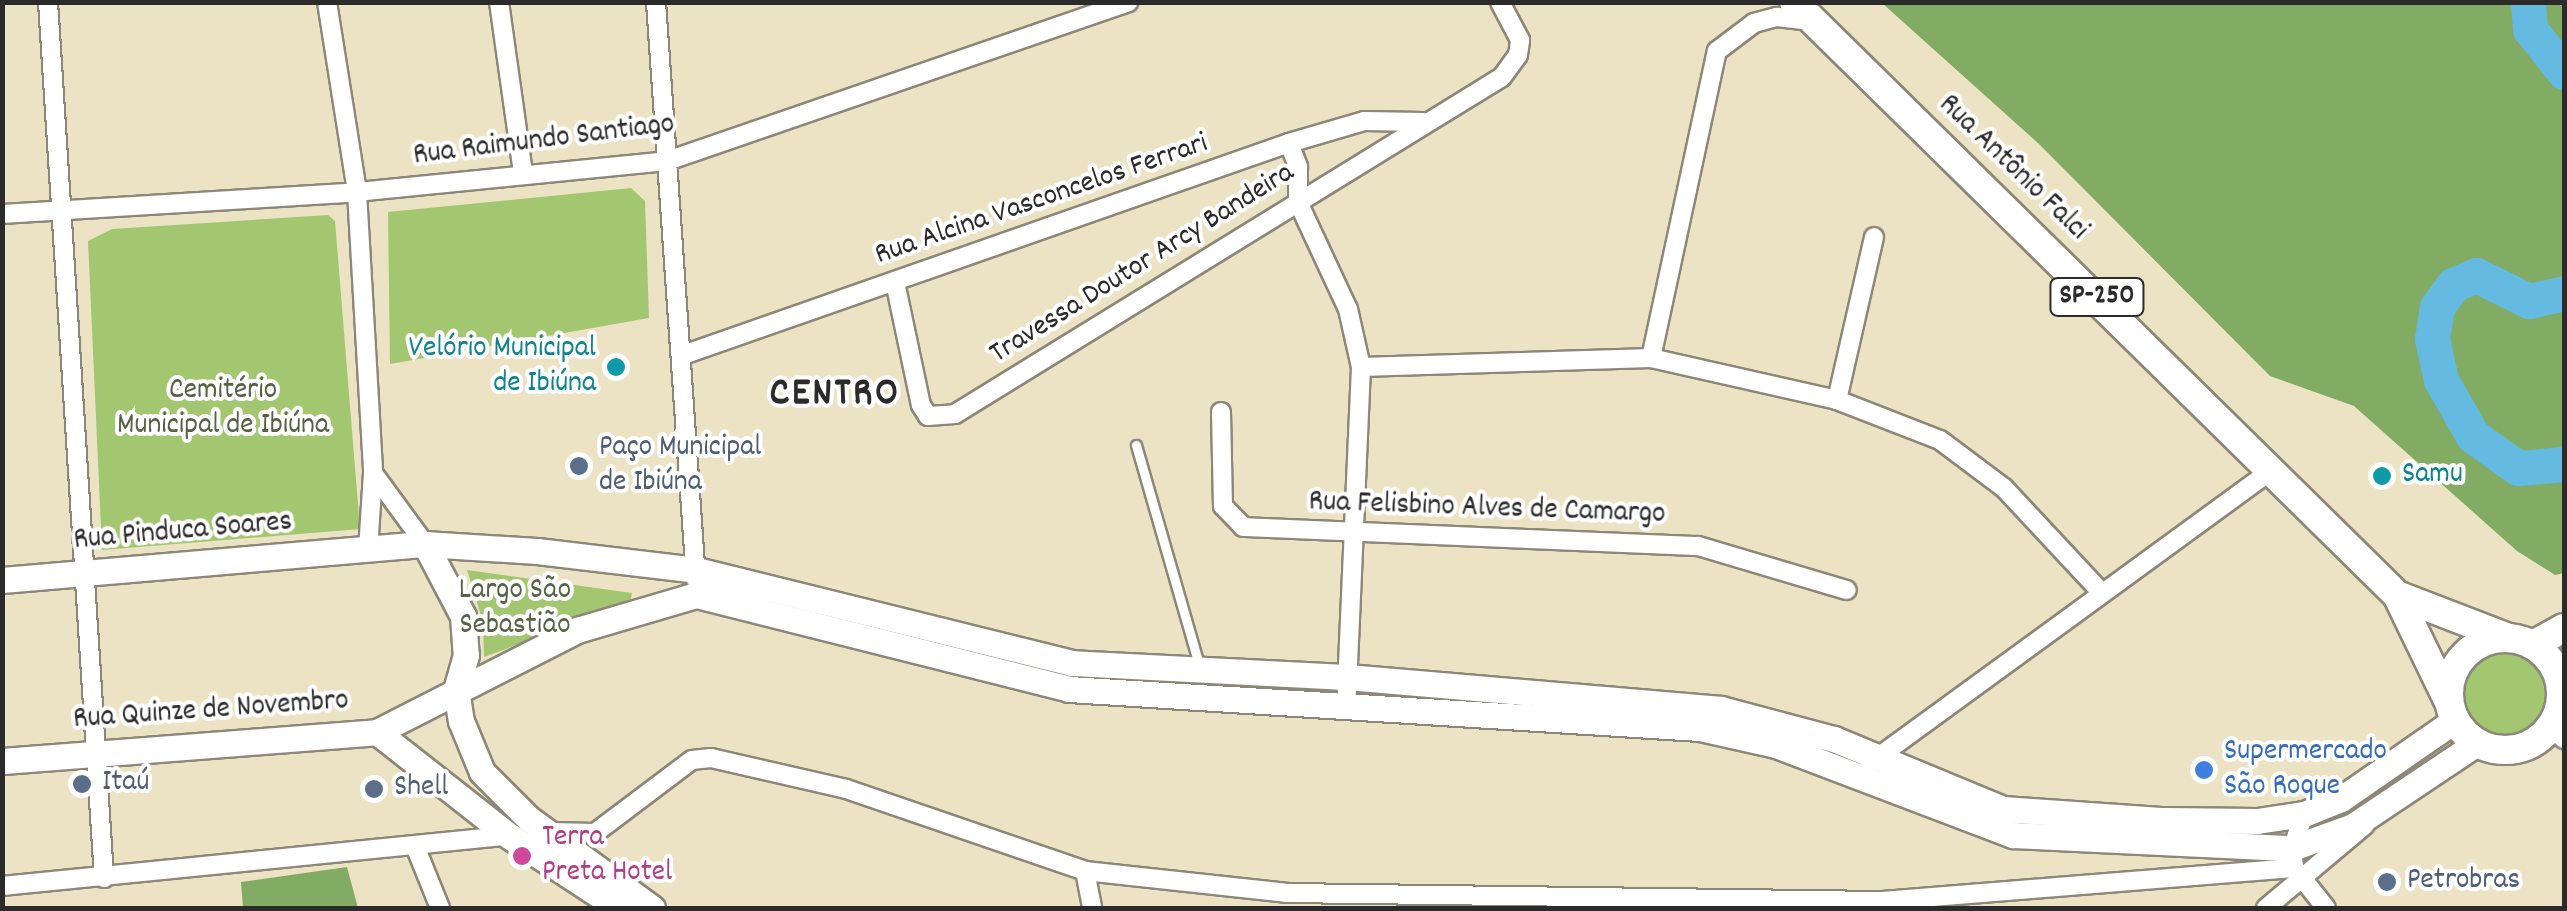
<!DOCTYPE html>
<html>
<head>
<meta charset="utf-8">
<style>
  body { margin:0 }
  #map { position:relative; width:2567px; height:911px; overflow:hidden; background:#ece3c4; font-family:Dekko,sans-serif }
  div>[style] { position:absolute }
  .green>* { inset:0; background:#a3c771 }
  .round { border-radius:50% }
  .forest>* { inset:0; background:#82ac63 }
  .river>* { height:35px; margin:-17.5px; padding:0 17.5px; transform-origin:17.5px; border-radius:17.5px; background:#64bae1 }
  .roads { filter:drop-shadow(2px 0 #8c8778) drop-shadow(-2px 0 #8c8778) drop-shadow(0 2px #8c8778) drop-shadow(0 -2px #8c8778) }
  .service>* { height:9px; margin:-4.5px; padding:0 4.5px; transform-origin:4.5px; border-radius:4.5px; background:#fff }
  .minor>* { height:18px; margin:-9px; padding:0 9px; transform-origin:9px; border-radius:9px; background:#fff }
  .secondary>* { height:25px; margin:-12.5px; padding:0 12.5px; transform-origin:12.5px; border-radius:12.5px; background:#fff }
  .primary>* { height:28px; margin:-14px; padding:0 14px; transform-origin:14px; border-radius:14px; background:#fff }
  .primary>.ring { margin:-14px; padding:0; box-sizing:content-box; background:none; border:28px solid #fff; border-radius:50% }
  .dots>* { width:28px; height:28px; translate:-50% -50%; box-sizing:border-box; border:5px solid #fff; border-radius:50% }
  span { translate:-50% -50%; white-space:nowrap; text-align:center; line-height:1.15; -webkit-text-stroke:8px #fff; paint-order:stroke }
  .shield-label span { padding:2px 8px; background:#fff; border:2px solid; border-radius:8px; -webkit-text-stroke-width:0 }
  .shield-label { font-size:28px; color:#2b2b2b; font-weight:700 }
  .street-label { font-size:30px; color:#2b2b2b }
  .culture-label { font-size:30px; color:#0d838f }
  .right { translate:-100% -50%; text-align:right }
  .left { translate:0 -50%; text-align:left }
  .park-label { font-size:30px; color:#556244 }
  .service-label { font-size:30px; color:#4e5e75 }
  .shop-label { font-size:30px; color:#366cbe }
  .hotel-label { font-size:30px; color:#b23c85 }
  .district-label { font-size:40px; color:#2b2b2b; font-weight:700; letter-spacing:2.5px }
  .frame { position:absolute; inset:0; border:5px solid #2b2b2b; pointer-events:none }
</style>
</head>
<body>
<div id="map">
  <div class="green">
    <div style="clip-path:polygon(631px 188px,645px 201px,649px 318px,390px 364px,388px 212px)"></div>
    <div style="clip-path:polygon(328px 215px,335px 221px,360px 529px,102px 550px,88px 241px,112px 229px)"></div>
    <div style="clip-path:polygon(467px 570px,632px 593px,630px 603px,484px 657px,483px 622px)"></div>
    <div class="round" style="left:2462px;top:649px;width:88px;height:88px"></div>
  </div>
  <div class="forest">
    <div style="clip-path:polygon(1882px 3px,2564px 3px,2564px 573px,2555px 575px,2517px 551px,2354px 406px,2270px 376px,2039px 144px)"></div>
    <div style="clip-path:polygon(347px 867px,358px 908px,243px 908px,241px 882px)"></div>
  </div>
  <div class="river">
    <div style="left:2528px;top:2px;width:27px;rotate:86deg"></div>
    <div style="left:2530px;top:29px;width:55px;rotate:51.7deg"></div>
    <div style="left:2564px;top:293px;width:36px;rotate:167deg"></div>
    <div style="left:2529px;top:301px;width:59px;rotate:-153.9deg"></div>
    <div style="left:2476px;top:275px;width:25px;rotate:157deg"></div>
    <div style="left:2453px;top:285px;width:27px;rotate:126deg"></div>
    <div style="left:2437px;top:307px;width:32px;rotate:99deg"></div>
    <div style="left:2432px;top:339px;width:42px;rotate:77.6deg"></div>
    <div style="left:2441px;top:380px;width:64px;rotate:60.3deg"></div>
    <div style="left:2473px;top:436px;width:55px;rotate:35.4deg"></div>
    <div style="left:2518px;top:468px;width:46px;rotate:-5deg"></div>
  </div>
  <div class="roads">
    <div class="service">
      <div style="left:1136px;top:445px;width:228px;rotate:74deg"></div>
    </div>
    <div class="minor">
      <div style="left:48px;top:2px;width:878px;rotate:86.34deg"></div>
      <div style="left:327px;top:2px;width:192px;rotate:81deg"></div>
      <div style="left:357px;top:192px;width:281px;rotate:86.7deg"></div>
      <div style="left:373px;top:473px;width:78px;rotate:93.7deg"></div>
      <div style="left:499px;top:2px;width:173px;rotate:82deg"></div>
      <div style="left:656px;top:2px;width:579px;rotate:86.04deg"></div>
      <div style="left:1289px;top:143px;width:26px;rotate:69deg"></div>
      <div style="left:1298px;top:167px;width:35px;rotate:90deg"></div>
      <div style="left:1298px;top:202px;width:118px;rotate:65deg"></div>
      <div style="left:1348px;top:309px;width:59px;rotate:77.4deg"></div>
      <div style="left:1361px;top:367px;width:341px;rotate:92.5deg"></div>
      <div style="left:2px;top:214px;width:356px;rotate:-3.5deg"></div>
      <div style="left:357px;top:192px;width:312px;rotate:-5.7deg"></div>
      <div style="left:667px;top:161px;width:488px;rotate:-19deg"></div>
      <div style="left:895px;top:282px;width:126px;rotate:78.1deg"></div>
      <div style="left:921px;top:405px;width:13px;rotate:58deg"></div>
      <div style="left:928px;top:416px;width:27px;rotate:-4deg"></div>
      <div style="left:955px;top:414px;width:642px;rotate:-31.64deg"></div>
      <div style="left:1502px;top:77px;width:27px;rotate:-54deg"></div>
      <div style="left:1518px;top:55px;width:15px;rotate:-82deg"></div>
      <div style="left:1520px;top:40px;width:43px;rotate:-117.8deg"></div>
      <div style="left:683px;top:355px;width:642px;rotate:-19.28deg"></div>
      <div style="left:1289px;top:143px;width:78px;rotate:-16.3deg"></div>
      <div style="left:1364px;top:121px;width:59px;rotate:1deg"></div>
      <div style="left:1651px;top:358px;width:314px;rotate:-77.9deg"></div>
      <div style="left:1717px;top:51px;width:46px;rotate:-37.1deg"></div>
      <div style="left:1754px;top:23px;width:24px;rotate:-15deg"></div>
      <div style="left:1777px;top:17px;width:34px;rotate:7deg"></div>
      <div style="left:1361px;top:367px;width:290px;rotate:-1.8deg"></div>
      <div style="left:1651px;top:358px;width:191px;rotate:12.7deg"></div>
      <div style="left:1837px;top:400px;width:110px;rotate:21.2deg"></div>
      <div style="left:1940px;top:440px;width:80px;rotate:36.9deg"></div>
      <div style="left:2004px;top:488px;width:141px;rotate:47deg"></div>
      <div style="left:1837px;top:400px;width:167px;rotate:-77.2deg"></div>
      <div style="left:1221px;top:412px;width:94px;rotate:88.8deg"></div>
      <div style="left:1223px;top:506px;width:29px;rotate:46deg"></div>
      <div style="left:1243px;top:527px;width:455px;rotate:2.4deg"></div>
      <div style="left:1698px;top:546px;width:155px;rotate:16.5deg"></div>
      <div style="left:373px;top:473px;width:88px;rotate:53.8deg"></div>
      <div style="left:2551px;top:727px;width:18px;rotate:43deg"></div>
      <div style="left:1870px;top:763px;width:499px;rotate:-36.1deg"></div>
      <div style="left:2304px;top:814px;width:36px;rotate:109deg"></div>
      <div style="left:2292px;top:848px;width:20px;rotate:84deg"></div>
      <div style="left:2294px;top:868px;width:51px;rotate:51.3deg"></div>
      <div style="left:550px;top:832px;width:45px;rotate:1.3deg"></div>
      <div style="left:595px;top:833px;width:121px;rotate:-37deg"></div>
      <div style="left:692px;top:760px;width:19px;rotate:-6deg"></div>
      <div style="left:711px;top:758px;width:139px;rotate:12.9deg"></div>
      <div style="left:846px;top:789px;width:253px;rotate:18.9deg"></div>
      <div style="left:1085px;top:871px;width:202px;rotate:6.2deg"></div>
      <div style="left:1286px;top:893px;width:596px;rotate:0.77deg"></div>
      <div style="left:1882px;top:901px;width:413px;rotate:-4.6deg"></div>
      <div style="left:415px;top:846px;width:67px;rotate:68deg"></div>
      <div style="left:1085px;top:871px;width:38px;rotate:79deg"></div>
      <div style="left:2px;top:886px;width:515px;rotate:-5.69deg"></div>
      <div style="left:2266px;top:908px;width:129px;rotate:-40deg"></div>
    </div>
    <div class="secondary">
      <div style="left:425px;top:544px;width:81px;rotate:62.2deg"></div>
      <div style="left:463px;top:616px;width:39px;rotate:86deg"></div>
      <div style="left:466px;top:655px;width:36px;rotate:106deg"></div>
      <div style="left:456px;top:690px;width:31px;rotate:81deg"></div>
      <div style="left:461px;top:721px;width:55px;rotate:67.6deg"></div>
      <div style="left:482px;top:772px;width:66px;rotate:45deg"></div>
      <div style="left:529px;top:819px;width:152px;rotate:35.9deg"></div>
      <div style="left:2px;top:580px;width:425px;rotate:-4.9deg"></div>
      <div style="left:425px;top:544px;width:112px;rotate:3.6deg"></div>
      <div style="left:537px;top:551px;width:160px;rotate:6.8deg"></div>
      <div style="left:696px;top:570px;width:386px;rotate:13.9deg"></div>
      <div style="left:1071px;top:663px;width:277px;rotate:2.9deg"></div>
      <div style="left:1348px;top:677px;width:374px;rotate:4.9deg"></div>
      <div style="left:1721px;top:709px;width:117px;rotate:14.9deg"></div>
      <div style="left:1834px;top:739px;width:183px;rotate:22.5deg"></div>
      <div style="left:2003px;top:809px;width:158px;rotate:4deg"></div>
      <div style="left:2161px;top:820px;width:96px;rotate:0.6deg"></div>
      <div style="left:2257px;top:821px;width:48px;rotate:-8.5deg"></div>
      <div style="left:2304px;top:814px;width:40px;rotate:-22deg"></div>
      <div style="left:2341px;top:799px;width:139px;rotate:-34.7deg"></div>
      <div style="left:377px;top:732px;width:168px;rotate:38.2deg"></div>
      <div style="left:509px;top:836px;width:131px;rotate:33.2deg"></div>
      <div style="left:2px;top:761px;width:376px;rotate:-4.4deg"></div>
      <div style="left:377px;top:732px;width:225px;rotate:-27deg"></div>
      <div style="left:577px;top:630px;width:124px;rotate:-16.4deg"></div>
      <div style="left:696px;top:595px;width:385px;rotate:14.1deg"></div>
      <div style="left:1069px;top:689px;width:632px;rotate:3.54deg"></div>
      <div style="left:1700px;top:728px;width:78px;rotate:12.6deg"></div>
      <div style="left:1776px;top:745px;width:254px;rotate:20.8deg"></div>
      <div style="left:2013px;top:835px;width:279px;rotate:2.7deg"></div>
      <div style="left:2292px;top:848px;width:65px;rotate:-19.8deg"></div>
      <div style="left:2353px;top:826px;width:149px;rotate:-33.8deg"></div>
    </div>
    <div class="primary">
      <div style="left:1794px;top:2px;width:846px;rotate:44.52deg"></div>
      <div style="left:2397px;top:595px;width:119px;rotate:64.1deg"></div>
      <div style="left:2397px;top:595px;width:117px;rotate:21.1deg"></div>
      <div class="ring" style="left:2449px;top:638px;width:84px;height:84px"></div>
      <div style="left:2533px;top:645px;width:35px;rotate:-29deg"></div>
    </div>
  </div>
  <div class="dots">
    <div style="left:616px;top:367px;background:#0f9aa8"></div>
    <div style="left:579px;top:466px;background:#5c6f8a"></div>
    <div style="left:2382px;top:476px;background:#0f9aa8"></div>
    <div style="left:2204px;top:770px;background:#3f7fe0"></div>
    <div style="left:82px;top:784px;background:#5c6f8a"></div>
    <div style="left:374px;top:789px;background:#5c6f8a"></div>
    <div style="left:522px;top:856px;background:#d1479c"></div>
    <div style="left:2387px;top:882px;background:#5c6f8a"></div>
  </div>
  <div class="shield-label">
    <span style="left:2097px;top:297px">SP-250</span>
  </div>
  <div class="street-label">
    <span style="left:544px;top:142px;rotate:-7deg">Rua Raimundo Santiago</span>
    <span style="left:2012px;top:169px;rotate:44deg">Rua Antônio Falci</span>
    <span style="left:1042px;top:201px;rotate:-19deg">Rua Alcina Vasconcelos Ferrari</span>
    <span style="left:1143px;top:265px;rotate:-32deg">Travessa Doutor Arcy Bandeira</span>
    <span style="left:1487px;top:510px;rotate:2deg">Rua Felisbino Alves de Camargo</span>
    <span style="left:183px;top:533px;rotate:-5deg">Rua Pinduca Soares</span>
    <span style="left:211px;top:712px;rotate:-4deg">Rua Quinze de Novembro</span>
  </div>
  <div class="culture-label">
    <span class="right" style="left:596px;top:367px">Velório Municipal<br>de Ibiúna</span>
    <span class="left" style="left:2402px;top:476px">Samu</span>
  </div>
  <div class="park-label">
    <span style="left:223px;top:409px">Cemitério<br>Municipal de Ibiúna</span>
    <span style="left:515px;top:609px">Largo São<br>Sebastião</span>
  </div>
  <div class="service-label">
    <span class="left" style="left:599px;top:466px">Paço Municipal<br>de Ibiúna</span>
    <span class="left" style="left:102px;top:784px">Itaú</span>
    <span class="left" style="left:394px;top:789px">Shell</span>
    <span class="left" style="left:2407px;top:882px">Petrobras</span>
  </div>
  <div class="shop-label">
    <span class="left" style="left:2224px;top:770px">Supermercado<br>São Roque</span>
  </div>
  <div class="hotel-label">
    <span class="left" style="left:542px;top:856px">Terra<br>Preta Hotel</span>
  </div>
  <div class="district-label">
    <span style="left:835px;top:396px">CENTRO</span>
  </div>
  <div class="frame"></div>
</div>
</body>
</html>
